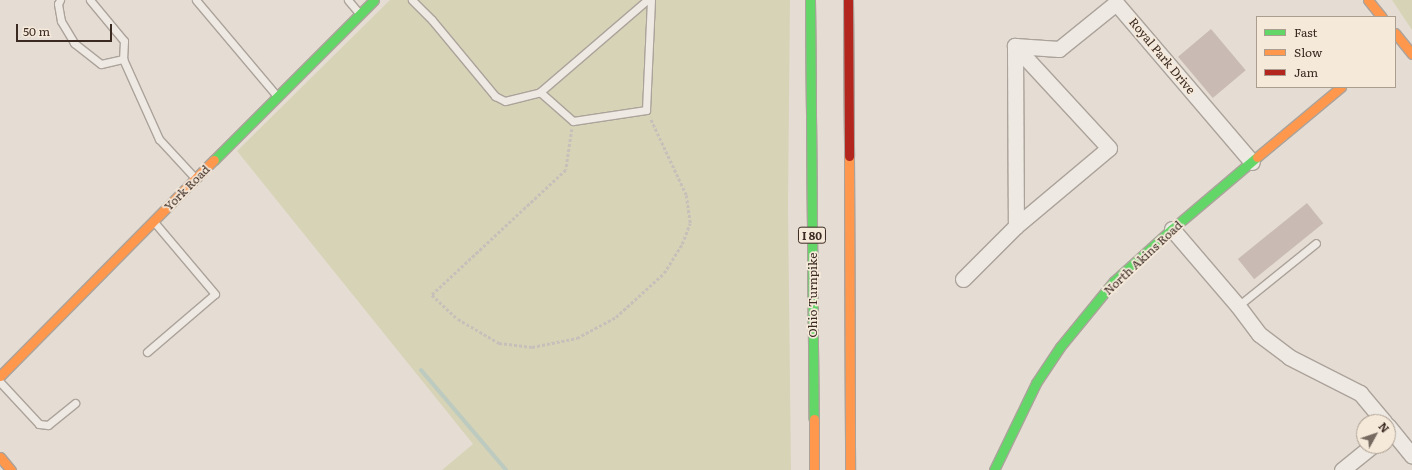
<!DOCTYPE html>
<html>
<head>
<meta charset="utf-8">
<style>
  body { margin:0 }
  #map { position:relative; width:1412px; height:470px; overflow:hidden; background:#e5ddd3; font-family:Literata,serif }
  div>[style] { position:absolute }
  .green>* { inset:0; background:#d7d3b6 }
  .stream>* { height:4px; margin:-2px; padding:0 2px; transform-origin:2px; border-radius:2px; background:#bccac0 }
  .building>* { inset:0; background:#c9bbb4; transform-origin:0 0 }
  .path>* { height:2.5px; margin-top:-1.25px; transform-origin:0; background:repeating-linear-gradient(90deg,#c7c0ba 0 3px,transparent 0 5px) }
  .roads { filter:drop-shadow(1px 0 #aba39b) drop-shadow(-1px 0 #aba39b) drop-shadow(0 1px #aba39b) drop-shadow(0 -1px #aba39b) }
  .lane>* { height:7px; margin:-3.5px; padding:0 3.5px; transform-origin:3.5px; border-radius:3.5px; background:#eee9e3 }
  .street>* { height:15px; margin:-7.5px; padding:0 7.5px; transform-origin:7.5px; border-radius:7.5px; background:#eee9e3 }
  .fast>* { height:9px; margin:-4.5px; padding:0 4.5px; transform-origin:4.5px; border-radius:4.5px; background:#63d668 }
  .slow>* { height:9px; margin:-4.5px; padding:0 4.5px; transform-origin:4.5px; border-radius:4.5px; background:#ff974d }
  .jam>* { height:9px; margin:-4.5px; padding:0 4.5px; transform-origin:4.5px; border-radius:4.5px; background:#b3261e }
  span { translate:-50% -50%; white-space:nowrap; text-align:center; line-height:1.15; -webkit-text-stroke:3.5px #f5e9da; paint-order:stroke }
  .shield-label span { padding:1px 3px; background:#f5e9da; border:1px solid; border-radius:3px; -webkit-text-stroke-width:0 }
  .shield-label { font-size:11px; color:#3b2a22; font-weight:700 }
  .street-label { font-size:12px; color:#3b2a22 }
  .legend { position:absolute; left:1256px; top:16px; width:140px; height:72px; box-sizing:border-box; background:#f5e9da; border:1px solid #ab9d90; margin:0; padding:5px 7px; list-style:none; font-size:12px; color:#3b2a22 }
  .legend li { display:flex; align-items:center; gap:8px; height:20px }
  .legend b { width:20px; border:1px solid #ab9d90 }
  .north { position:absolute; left:1356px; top:414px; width:40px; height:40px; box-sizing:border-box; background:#f5e9da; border:1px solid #ab9d90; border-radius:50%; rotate:50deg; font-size:11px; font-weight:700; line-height:16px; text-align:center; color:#3b2a22 }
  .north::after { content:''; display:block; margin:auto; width:14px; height:18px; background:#766960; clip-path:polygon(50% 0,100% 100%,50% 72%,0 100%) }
  .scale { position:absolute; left:16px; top:24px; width:96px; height:18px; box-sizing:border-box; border:2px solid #3b2a22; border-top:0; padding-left:5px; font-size:12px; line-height:14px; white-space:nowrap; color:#3b2a22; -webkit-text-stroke:3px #f5e9da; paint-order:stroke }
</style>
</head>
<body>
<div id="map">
  <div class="green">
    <div style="clip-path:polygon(390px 0,790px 0,788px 206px,791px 470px,442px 470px,473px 444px,237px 151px)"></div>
    <div style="clip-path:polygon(1392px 0,1412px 0,1412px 30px)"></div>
  </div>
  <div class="stream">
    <div style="left:421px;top:370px;width:131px;rotate:49.6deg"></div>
  </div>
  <div class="building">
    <div style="left:1211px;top:29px;width:54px;height:43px;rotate:50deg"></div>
    <div style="left:1307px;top:203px;width:26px;height:89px;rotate:51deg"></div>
  </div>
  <div class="path">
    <div style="left:572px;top:129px;width:41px;rotate:98.3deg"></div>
    <div style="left:566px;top:170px;width:183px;rotate:137deg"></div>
    <div style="left:432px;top:295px;width:35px;rotate:43deg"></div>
    <div style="left:458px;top:319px;width:48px;rotate:30.3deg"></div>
    <div style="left:499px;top:343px;width:33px;rotate:7deg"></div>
    <div style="left:532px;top:347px;width:46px;rotate:-11.3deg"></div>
    <div style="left:577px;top:338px;width:44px;rotate:-28.3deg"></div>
    <div style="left:616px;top:317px;width:65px;rotate:-42.5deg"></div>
    <div style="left:664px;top:273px;width:34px;rotate:-58deg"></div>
    <div style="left:682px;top:244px;width:22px;rotate:-69deg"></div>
    <div style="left:690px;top:223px;width:28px;rotate:-98deg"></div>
    <div style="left:686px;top:195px;width:85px;rotate:-115.1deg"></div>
  </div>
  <div class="roads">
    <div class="lane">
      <div style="left:60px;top:0;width:4px;rotate:117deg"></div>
      <div style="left:58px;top:4px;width:17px;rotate:80deg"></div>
      <div style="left:61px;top:21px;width:26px;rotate:59deg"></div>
      <div style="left:74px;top:43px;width:34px;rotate:38deg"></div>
      <div style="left:101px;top:64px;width:23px;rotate:-13deg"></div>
      <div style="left:90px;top:0;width:53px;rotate:50.3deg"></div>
      <div style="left:124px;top:41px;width:18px;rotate:93deg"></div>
      <div style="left:123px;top:59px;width:88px;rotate:65.8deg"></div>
      <div style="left:159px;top:139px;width:53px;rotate:47.3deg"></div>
      <div style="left:196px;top:0;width:124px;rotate:49.9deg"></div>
      <div style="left:348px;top:0;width:16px;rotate:50deg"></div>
      <div style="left:412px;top:0;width:28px;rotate:45deg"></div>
      <div style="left:432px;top:20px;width:99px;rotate:50.3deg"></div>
      <div style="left:495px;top:96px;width:11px;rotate:27deg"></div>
      <div style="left:505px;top:101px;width:36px;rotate:-14deg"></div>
      <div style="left:540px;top:92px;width:141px;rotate:-40.7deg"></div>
      <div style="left:540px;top:92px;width:44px;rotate:41.3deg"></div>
      <div style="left:573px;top:121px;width:74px;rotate:-8.6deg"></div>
      <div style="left:646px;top:110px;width:110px;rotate:-87.4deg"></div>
      <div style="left:1238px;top:306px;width:100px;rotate:-38.9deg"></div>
      <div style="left:147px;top:352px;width:89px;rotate:-40.5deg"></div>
      <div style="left:215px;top:294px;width:93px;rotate:-130.2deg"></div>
      <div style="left:0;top:382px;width:57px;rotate:47.1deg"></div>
      <div style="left:39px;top:424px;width:9px;rotate:6deg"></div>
      <div style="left:48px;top:425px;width:35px;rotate:-39deg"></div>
    </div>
    <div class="street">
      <div style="left:1015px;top:46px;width:44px;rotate:3.9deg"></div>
      <div style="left:1059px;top:49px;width:73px;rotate:-38.9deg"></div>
      <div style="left:1116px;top:3px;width:209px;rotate:49.5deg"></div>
      <div style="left:1015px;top:46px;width:180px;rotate:89.7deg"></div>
      <div style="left:1172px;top:229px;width:101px;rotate:49.4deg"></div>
      <div style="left:1238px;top:306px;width:35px;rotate:53deg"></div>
      <div style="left:1259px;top:334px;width:38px;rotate:37deg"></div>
      <div style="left:1289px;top:357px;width:80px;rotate:26.9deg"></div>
      <div style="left:1360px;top:393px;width:38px;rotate:50deg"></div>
      <div style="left:963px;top:279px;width:75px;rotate:-45deg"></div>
      <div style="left:1016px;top:226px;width:121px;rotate:-40deg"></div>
      <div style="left:1109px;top:148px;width:139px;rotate:-132.7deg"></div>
      <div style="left:1388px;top:426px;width:38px;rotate:51deg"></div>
      <div style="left:1342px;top:470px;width:38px;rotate:-39deg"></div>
    </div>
    <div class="fast">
      <div style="left:810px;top:0;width:419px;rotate:89.5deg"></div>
      <div style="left:214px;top:160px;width:226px;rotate:-45deg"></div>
      <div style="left:994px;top:470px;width:97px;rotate:-64.2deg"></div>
      <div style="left:1036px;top:383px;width:43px;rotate:-56.3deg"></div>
      <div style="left:1060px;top:347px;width:85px;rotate:-50.7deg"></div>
      <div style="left:1114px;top:281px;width:78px;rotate:-41.9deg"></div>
      <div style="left:1172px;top:229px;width:111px;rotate:-40.3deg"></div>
    </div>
    <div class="slow">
      <div style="left:1368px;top:0;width:22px;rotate:51deg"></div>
      <div style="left:1395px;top:33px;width:27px;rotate:51deg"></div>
      <div style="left:849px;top:156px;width:314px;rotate:89.8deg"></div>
      <div style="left:1257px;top:157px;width:109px;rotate:-39.8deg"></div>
      <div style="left:0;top:376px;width:304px;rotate:-45.3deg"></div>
      <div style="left:814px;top:419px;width:51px;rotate:90deg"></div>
      <div style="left:0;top:457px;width:17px;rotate:50deg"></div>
    </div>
    <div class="jam">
      <div style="left:848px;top:0;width:156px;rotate:89.6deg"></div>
    </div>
  </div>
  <div class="shield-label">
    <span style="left:812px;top:235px">I 80</span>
  </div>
  <div class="street-label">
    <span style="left:1162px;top:56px;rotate:50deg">Royal Park Drive</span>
    <span style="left:187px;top:188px;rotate:-45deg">York Road</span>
    <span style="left:1143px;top:258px;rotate:-43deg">North Akins Road</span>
    <span style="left:813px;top:295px;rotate:-90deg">Ohio Turnpike</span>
  </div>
  <ul class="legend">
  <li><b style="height:5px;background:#63d668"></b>Fast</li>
  <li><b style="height:5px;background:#ff974d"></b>Slow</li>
  <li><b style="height:5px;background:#b3261e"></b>Jam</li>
  </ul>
  <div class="north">N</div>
  <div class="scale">50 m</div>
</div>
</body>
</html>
